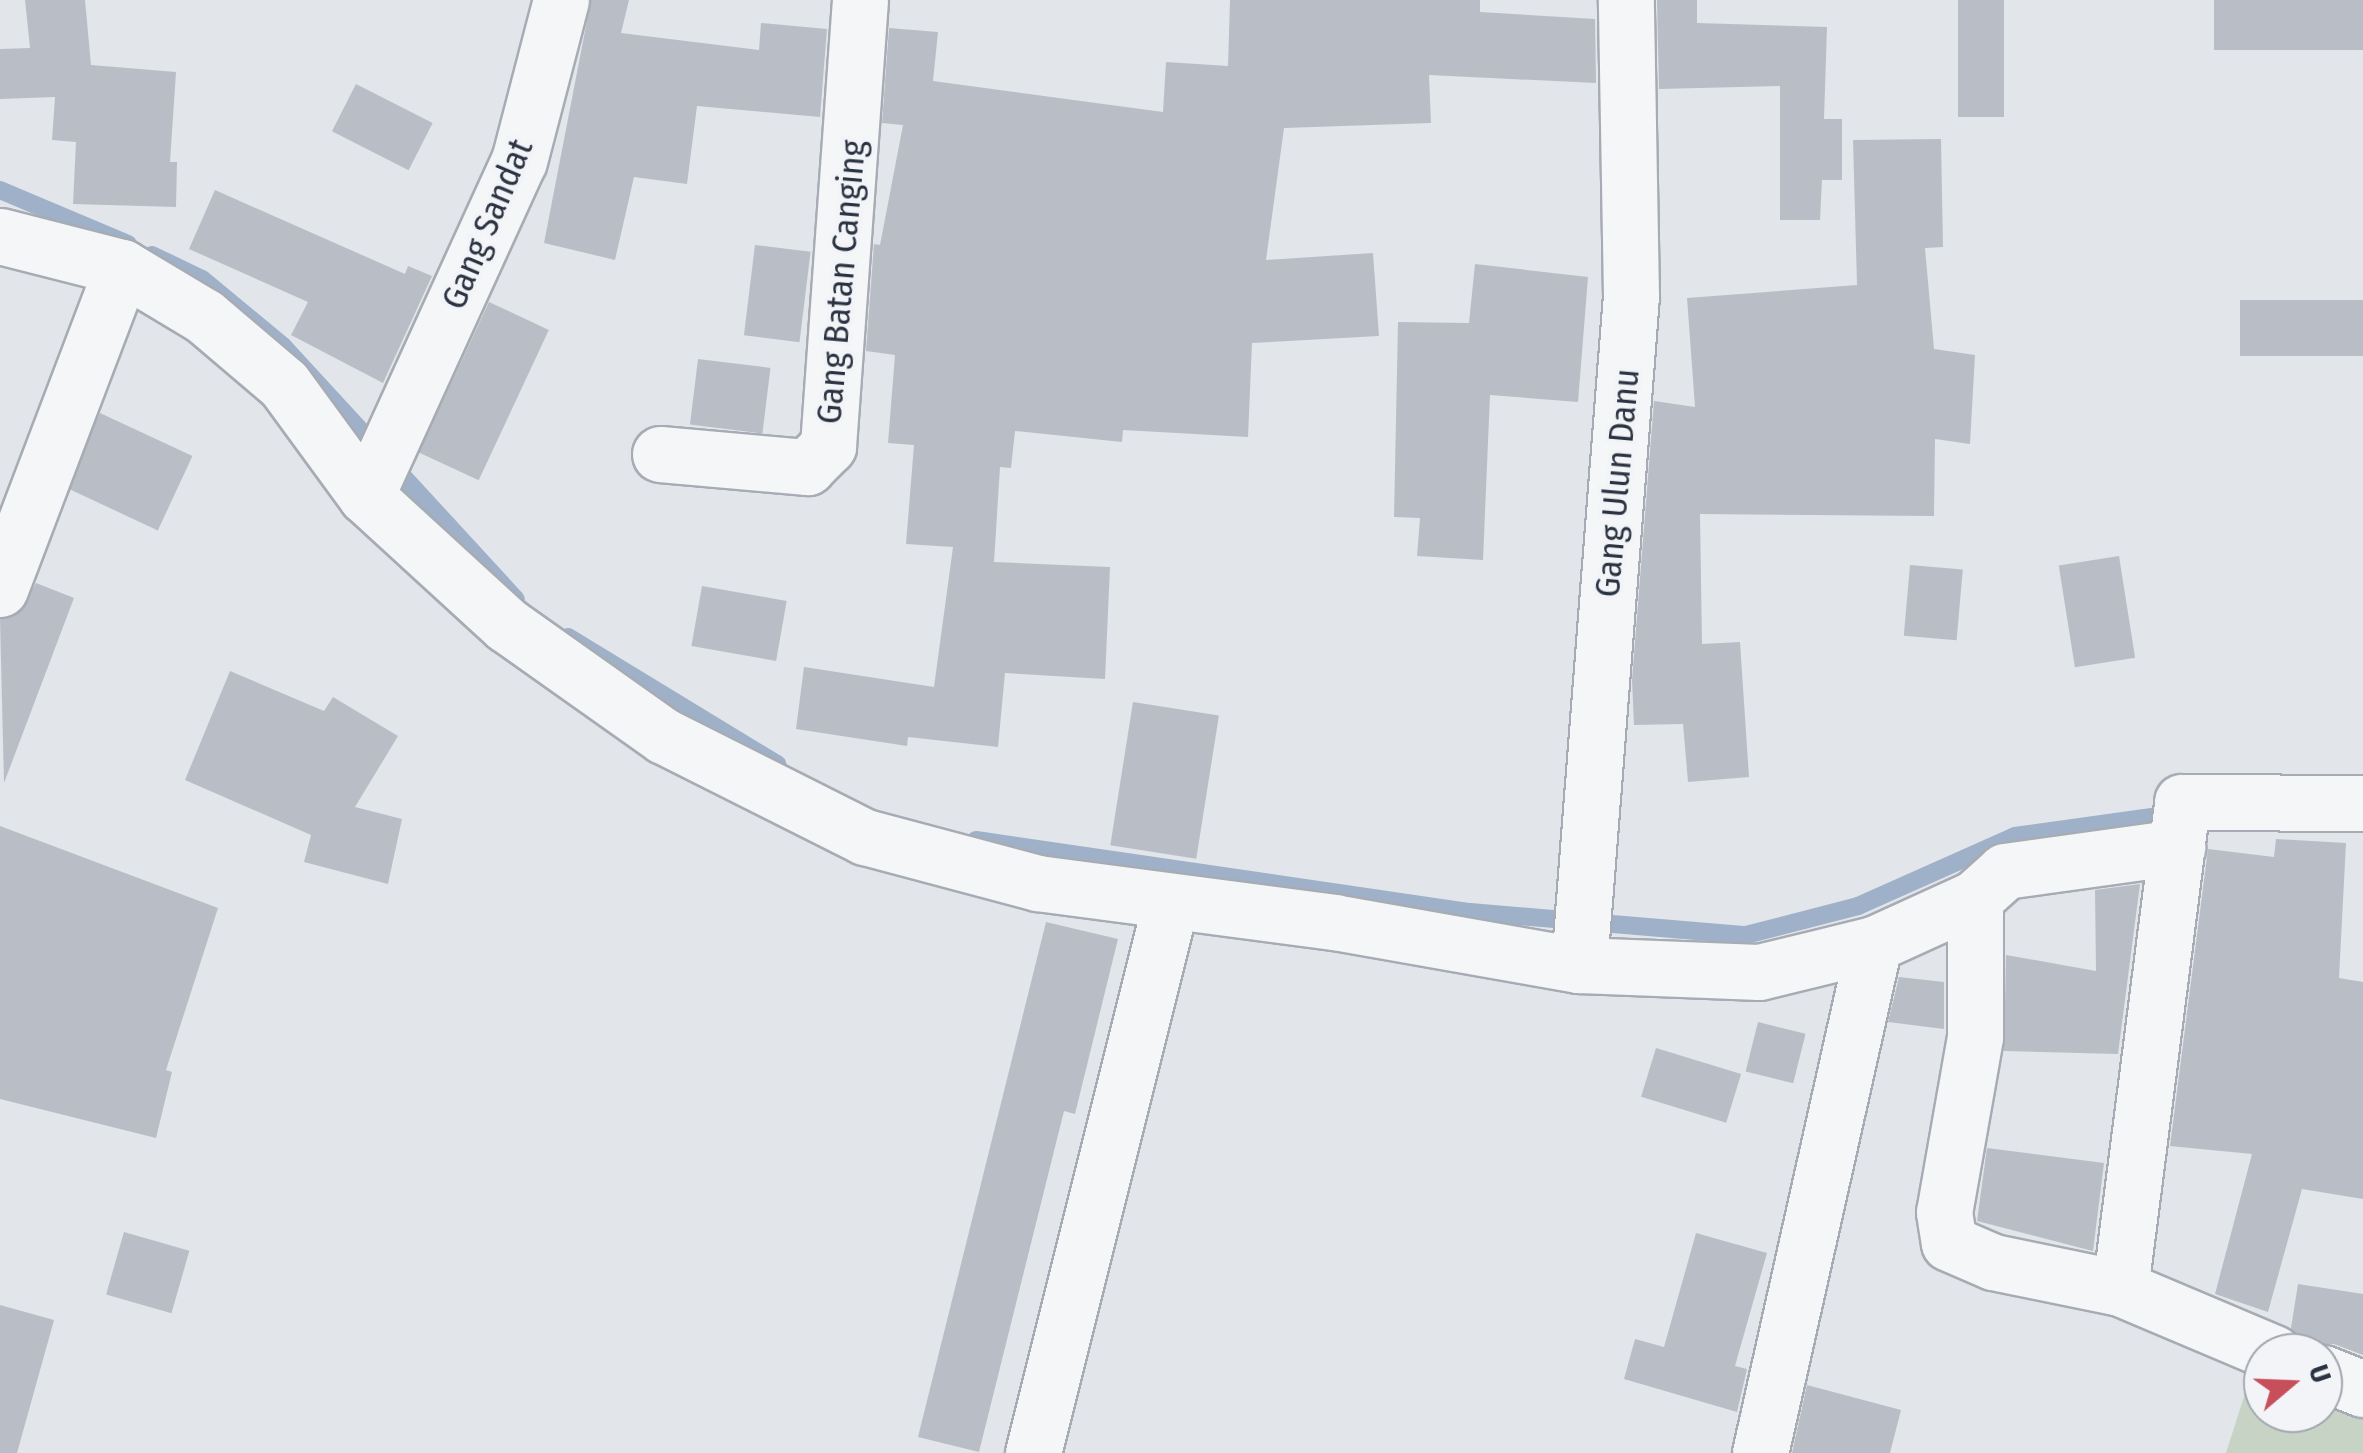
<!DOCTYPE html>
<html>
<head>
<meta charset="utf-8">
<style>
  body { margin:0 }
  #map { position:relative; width:2363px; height:1453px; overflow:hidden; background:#e2e5ea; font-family:"Fira Sans Condensed",sans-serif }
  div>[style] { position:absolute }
  .green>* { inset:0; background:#c7d3c4 }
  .stream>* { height:18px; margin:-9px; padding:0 9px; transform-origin:9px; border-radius:9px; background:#9fb1c8 }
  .building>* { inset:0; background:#b9bec6; transform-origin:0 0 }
  .roads { filter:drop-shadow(2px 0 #a7acb4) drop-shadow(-2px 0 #a7acb4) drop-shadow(0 2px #a7acb4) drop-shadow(0 -2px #a7acb4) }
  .minor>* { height:55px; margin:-27.5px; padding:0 27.5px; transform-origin:27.5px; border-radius:27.5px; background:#f5f6f8 }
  span { translate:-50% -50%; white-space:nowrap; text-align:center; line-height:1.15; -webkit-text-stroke:8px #f2f4f7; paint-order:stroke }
  .street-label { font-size:35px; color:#2b3241 }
  .north { position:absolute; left:2243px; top:1333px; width:100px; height:100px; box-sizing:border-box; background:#f2f4f7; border:2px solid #a2a6ae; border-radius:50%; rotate:71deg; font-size:28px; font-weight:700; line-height:40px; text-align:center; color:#2b3241 }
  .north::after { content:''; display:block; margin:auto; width:35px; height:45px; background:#c74e5b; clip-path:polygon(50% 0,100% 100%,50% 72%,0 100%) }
</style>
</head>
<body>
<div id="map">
  <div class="green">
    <div style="clip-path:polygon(2254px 1365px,2263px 1368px,2263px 1413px,2323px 1413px,2323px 1388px,2363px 1400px,2363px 1453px,2226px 1453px)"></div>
  </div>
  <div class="stream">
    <div style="left:0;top:190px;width:139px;rotate:22.9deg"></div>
    <div style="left:152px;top:255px;width:55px;rotate:25.6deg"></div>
    <div style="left:202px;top:279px;width:105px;rotate:39.6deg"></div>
    <div style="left:283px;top:346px;width:344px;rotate:47.4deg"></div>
    <div style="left:568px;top:637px;width:245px;rotate:31.3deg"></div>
    <div style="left:976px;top:840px;width:499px;rotate:8.3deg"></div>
    <div style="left:1470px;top:912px;width:277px;rotate:4.8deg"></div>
    <div style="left:1746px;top:935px;width:116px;rotate:-14.5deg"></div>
    <div style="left:1858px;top:906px;width:172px;rotate:-24deg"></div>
    <div style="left:2015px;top:836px;width:160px;rotate:-7.9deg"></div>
  </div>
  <div class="building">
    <div style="clip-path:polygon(25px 0,85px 0,91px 65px,176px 72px,170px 162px,177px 162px,176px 207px,73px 204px,76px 142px,52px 140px,55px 97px,0 99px,0 49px,30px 48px)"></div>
    <div style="clip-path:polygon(591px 0,629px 0,621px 33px,759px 50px,761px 23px,827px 29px,820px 117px,697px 106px,687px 184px,634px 177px,615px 260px,544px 243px)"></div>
    <div style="clip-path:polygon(1230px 0,1480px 0,1480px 12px,1595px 19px,1596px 83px,1429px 75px,1431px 123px,1284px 128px,1266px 260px,1373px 253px,1379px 336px,1252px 343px,1248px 437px,1123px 430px,1122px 442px,1015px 431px,1011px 468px,1000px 467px,994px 562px,1110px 567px,1105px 679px,1005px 673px,998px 747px,908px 737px,907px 746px,796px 729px,804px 667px,934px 687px,953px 547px,906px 544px,914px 445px,888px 443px,895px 355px,866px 351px,874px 244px,880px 245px,903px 125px,882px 123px,889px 28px,938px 32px,933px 81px,1163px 112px,1166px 62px,1228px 66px)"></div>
    <div style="clip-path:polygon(1657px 0,1697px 0,1697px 23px,1827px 27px,1824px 119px,1842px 119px,1842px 180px,1822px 180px,1820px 220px,1780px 220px,1780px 86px,1659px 89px)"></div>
    <div style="left:1958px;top:0;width:46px;height:117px"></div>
    <div style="left:2214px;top:0;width:149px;height:50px"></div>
    <div style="left:356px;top:84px;width:86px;height:53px;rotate:27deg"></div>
    <div style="clip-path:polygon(1941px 139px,1943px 247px,1925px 248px,1934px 349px,1975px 355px,1970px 444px,1935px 439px,1934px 516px,1700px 514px,1702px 644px,1740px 642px,1749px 777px,1688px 782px,1683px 724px,1634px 725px,1632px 680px,1654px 401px,1695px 407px,1687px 298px,1857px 285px,1853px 140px)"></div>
    <div style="clip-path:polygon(215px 190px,405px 274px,408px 266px,432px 276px,383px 383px,291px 335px,308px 302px,189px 249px)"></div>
    <div style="left:755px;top:245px;width:56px;height:91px;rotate:7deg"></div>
    <div style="clip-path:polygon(1475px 264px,1588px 277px,1578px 402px,1490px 395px,1483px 560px,1417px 556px,1420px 518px,1394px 517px,1398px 322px,1469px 323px)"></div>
    <div style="left:2363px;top:300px;width:56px;height:123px;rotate:90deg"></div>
    <div style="left:489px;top:302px;width:66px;height:166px;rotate:25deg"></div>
    <div style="left:698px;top:359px;width:73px;height:66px;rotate:7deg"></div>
    <div style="left:100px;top:413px;width:102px;height:82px;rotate:25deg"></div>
    <div style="left:2119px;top:556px;width:103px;height:61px;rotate:81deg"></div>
    <div style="left:1910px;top:565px;width:53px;height:71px;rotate:5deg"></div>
    <div style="clip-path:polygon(36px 583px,74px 598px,4px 783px,0 619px,20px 612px)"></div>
    <div style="left:702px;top:586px;width:86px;height:61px;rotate:10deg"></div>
    <div style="clip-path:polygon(230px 671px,324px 711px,333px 697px,398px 736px,355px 807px,402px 819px,388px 884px,304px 862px,311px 835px,185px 780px)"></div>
    <div style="left:1133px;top:702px;width:87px;height:145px;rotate:9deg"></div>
    <div style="clip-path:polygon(0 826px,218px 908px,166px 1070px,172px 1072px,156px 1138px,0 1099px)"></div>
    <div style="clip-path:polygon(2276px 839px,2346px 843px,2339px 978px,2363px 982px,2363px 1199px,2302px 1189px,2268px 1312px,2215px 1294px,2252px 1154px,2170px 1146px,2208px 849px,2274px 857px)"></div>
    <div style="clip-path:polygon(2140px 884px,2118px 1054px,2004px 1051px,2006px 955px,2096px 971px,2095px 890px)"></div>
    <div style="clip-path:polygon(1046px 922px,1118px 939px,1075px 1114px,1064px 1111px,979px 1452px,918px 1437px)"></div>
    <div style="clip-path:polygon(1899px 977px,1944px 982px,1944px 1029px,1888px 1022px)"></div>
    <div style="left:1758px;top:1022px;width:49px;height:51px;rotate:14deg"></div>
    <div style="left:1656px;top:1048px;width:89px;height:51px;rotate:17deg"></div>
    <div style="clip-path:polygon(1987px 1148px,2104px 1163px,2093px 1251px,1977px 1221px)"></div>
    <div style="left:124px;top:1232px;width:68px;height:65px;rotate:16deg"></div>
    <div style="clip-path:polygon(1696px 1233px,1767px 1253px,1735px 1366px,1747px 1369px,1737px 1412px,1624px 1379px,1635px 1339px,1664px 1347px)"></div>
    <div style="clip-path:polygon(2298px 1284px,2363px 1294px,2363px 1355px,2334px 1344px,2304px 1345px,2291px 1328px)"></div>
    <div style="clip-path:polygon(0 1305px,54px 1320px,17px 1453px,0 1453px)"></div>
    <div style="clip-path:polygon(1807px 1385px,1901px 1410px,1890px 1453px,1792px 1453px)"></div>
  </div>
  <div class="roads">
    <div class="minor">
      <div style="left:0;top:236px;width:126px;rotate:14.3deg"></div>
      <div style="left:122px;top:267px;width:96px;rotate:30.9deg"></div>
      <div style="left:204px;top:316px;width:105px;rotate:40.4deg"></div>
      <div style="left:284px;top:384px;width:139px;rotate:53.8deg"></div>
      <div style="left:366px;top:496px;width:191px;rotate:42.5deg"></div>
      <div style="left:507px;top:625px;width:192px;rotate:35.3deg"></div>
      <div style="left:664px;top:736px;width:225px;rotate:26.7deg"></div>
      <div style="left:865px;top:837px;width:179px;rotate:14.9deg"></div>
      <div style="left:1038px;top:883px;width:299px;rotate:7.5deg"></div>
      <div style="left:1334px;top:922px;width:249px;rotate:10deg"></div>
      <div style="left:1579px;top:965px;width:180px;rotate:2.2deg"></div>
      <div style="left:1759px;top:972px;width:118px;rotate:-13.7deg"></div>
      <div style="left:1874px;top:944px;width:522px;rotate:102.62deg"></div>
      <div style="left:660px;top:454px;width:148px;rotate:5.1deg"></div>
      <div style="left:807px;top:467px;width:30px;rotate:-45deg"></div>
      <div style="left:828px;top:446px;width:447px;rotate:-85.9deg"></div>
      <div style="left:366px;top:496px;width:368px;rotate:-65.5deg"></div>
      <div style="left:519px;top:161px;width:166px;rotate:-75.4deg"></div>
      <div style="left:0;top:589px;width:344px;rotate:-69.2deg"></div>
      <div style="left:1975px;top:898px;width:139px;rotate:90deg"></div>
      <div style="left:1975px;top:1037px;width:178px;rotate:100deg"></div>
      <div style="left:1944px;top:1212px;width:31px;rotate:81deg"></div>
      <div style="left:1949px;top:1243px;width:48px;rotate:23.4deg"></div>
      <div style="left:1993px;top:1262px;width:130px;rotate:11.6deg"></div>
      <div style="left:2120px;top:1288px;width:167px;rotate:22.9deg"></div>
      <div style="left:1874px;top:944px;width:111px;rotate:-24.5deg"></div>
      <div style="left:1975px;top:898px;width:40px;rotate:-42deg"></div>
      <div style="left:2005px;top:871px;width:174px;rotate:-7.9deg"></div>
      <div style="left:1579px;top:965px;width:671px;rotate:-85.56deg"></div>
      <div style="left:1631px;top:296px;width:296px;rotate:-91deg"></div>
      <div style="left:2120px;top:1288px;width:490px;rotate:-82.7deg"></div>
      <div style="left:2182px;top:802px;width:181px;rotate:0.3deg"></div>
      <div style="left:2323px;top:1373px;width:43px;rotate:21.8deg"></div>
      <div style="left:1033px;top:1453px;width:569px;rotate:-75.96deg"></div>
    </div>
  </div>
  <div class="street-label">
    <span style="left:487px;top:224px;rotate:-67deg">Gang Sandat</span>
    <span style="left:841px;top:282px;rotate:-85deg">Gang Batan Canging</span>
    <span style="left:1617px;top:483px;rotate:-85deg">Gang Ulun Danu</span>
  </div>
  <div class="north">U</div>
</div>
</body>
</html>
